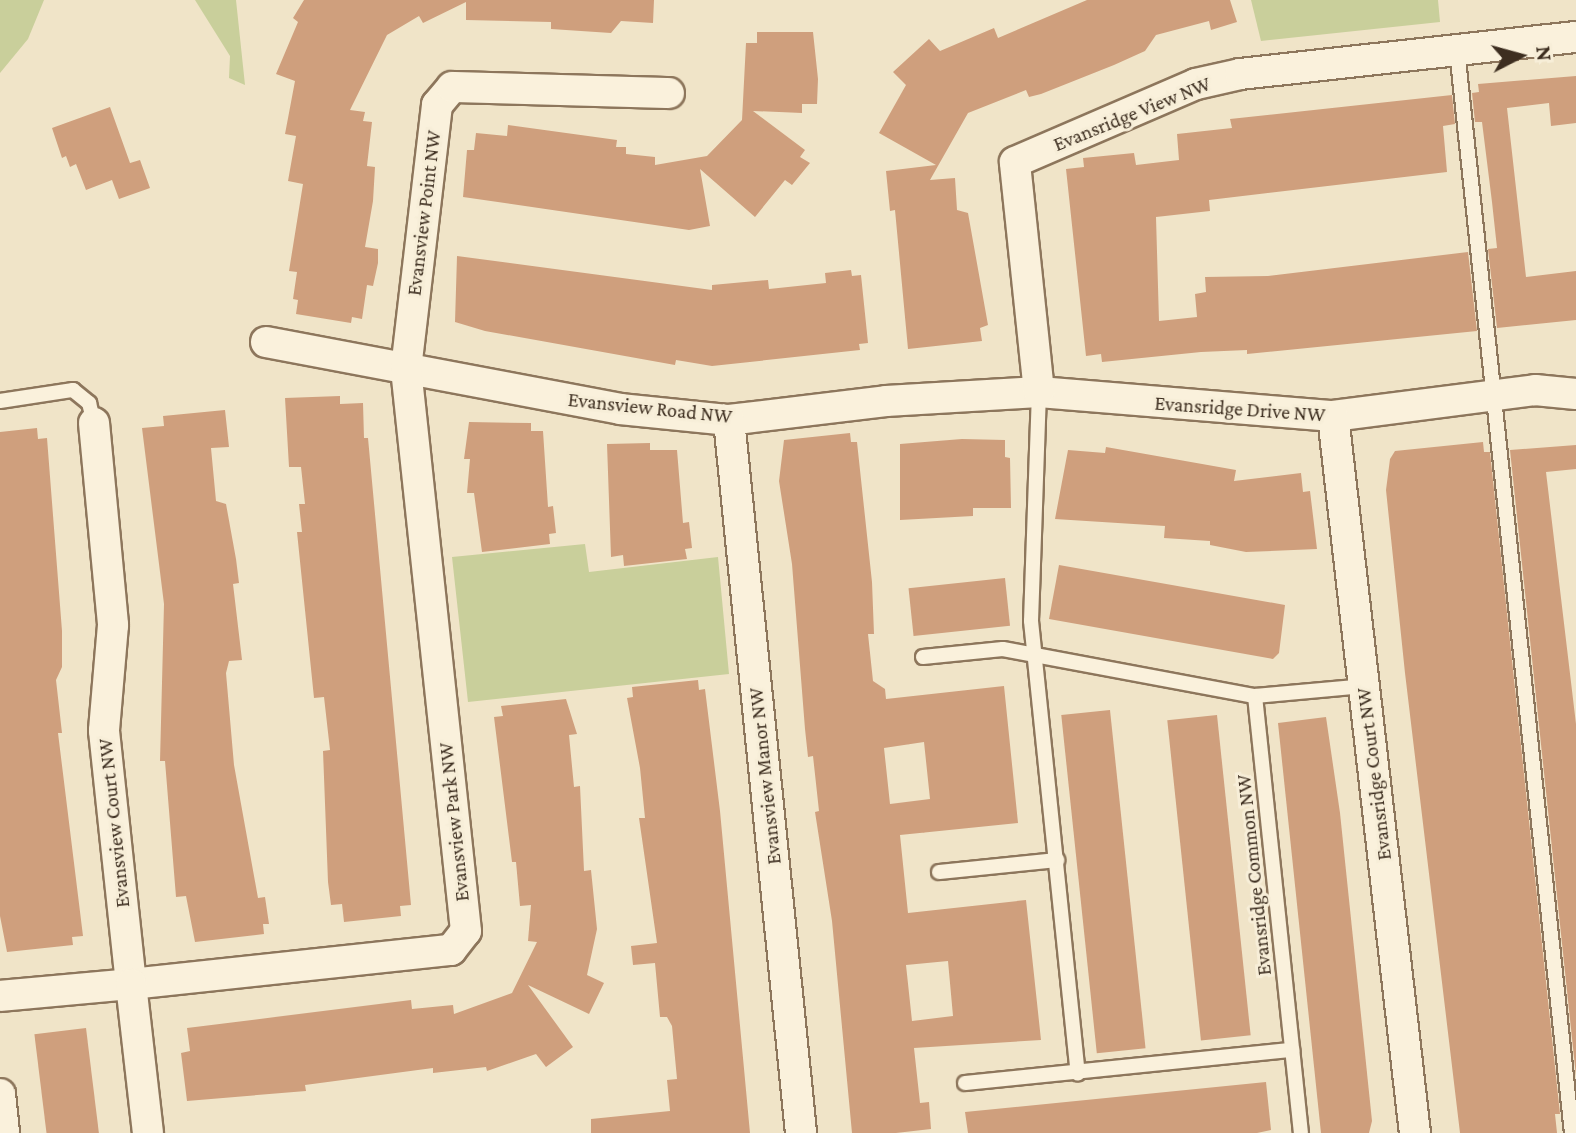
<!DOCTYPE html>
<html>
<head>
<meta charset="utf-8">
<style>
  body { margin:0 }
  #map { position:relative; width:1576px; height:1133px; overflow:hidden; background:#f0e4c8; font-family:"Crimson Pro",serif }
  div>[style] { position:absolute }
  .green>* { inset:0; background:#c9cf9b }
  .building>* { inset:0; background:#cf9f7d; transform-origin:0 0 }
  .roads { filter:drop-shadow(2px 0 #8d765c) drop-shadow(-2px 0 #8d765c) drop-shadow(0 2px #8d765c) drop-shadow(0 -2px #8d765c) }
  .lane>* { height:14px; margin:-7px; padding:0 7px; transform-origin:7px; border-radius:7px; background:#faf1dc }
  .street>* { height:30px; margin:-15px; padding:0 15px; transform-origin:15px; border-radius:15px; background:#faf1dc }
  span { translate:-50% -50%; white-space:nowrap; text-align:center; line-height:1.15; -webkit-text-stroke:6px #f7eed8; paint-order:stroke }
  .street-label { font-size:20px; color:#3d2e20 }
  .north { position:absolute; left:1480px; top:16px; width:80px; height:80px; -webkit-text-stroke:6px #f7eed8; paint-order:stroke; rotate:84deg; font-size:22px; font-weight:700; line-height:32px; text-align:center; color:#3d2e20 }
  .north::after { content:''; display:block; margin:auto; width:28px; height:36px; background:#3d2e20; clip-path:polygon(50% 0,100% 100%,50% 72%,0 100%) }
</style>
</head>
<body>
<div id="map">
  <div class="green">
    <div style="clip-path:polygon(0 0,44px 0,28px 39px,0 73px)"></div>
    <div style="clip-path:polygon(195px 0,236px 0,245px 85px,229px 78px,230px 56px)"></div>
    <div style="clip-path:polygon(1251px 0,1438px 0,1440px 22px,1261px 41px)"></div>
    <div style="clip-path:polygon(585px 544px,589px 572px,718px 557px,729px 674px,468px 702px,452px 557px)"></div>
  </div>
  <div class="building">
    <div style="clip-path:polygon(304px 0,654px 0,653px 23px,621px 21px,611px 33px,551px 29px,551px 22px,466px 20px,466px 2px,423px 23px,419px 16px,387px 35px,350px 110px,365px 112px,363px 121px,372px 122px,367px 166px,375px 167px,373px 201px,365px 247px,378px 249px,378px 263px,373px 286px,367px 285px,362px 319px,352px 317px,351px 323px,296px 314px,298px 300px,293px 299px,297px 272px,289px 271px,303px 184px,288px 181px,296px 136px,285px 134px,295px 81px,276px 74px,298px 22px,293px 18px)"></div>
    <div style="clip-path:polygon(1087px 0,1230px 0,1237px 22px,1211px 30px,1209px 21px,1156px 35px,1145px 51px,1114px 65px,1041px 94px,1029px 97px,1026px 90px,968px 113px,930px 180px,955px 178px,957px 210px,968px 213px,988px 325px,980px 328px,982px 341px,908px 349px,895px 210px,890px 211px,886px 171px,936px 165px,879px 133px,906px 85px,893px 72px,929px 39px,940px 51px,994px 28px,998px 38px)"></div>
    <div style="clip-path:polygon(757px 32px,813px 32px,818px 79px,817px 104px,802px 104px,802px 113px,753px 111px,805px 150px,800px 157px,810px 163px,792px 185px,785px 180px,755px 217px,700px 169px,710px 226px,689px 230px,463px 197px,467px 150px,474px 150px,476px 133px,507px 136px,508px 125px,617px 140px,616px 147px,626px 147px,626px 154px,655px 157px,655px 165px,707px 156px,742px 120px,746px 43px,757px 43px)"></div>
    <div style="clip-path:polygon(1576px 76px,1576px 123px,1551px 126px,1549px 103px,1507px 108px,1526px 277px,1576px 271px,1576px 320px,1497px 328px,1488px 249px,1497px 248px,1492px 202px,1482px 122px,1475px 122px,1472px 93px,1479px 92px,1478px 84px)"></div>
    <div style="clip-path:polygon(1452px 95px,1455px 124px,1443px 126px,1447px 172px,1209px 200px,1210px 211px,1156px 217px,1159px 321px,1197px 317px,1195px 294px,1206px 292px,1205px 277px,1268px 276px,1468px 252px,1477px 331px,1247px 354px,1247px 350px,1201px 352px,1102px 362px,1101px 354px,1086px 356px,1066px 169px,1084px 167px,1083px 158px,1134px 153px,1136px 165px,1179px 160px,1177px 134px,1232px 128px,1230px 119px)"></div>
    <div style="clip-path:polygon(110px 107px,130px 163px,140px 160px,150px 188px,119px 199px,112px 180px,86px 190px,76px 164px,70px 167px,66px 156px,62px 158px,52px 128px)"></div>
    <div style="clip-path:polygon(457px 256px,712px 290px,712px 285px,768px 280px,769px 289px,826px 283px,825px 273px,851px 270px,852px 276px,861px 275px,868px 343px,859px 344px,860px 350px,712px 366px,676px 360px,675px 365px,485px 331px,455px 322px)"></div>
    <div style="clip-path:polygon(340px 396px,340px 404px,363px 403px,364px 438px,368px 438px,411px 905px,400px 906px,401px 916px,344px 922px,342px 904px,331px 905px,328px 882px,323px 751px,330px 750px,324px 697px,314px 698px,297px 532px,302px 532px,299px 504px,305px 504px,301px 467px,289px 467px,285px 398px)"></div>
    <div style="clip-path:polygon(225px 410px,229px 447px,211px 448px,216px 501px,226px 504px,236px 559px,239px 583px,233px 584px,242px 660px,229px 661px,226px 673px,234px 765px,258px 898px,265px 897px,269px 924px,263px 924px,264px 934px,195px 942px,186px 896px,176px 897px,165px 761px,160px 761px,164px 604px,142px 428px,164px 426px,163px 416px)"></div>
    <div style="clip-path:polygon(469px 422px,531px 423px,531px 431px,543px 431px,548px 507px,553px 506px,556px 533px,549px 534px,550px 544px,482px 552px,474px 493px,467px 493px,470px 459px,464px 459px)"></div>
    <div style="clip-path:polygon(37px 428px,38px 439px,47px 438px,62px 631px,62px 667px,56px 680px,62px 733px,58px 733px,83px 936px,72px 937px,73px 945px,7px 952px,0 916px,0 432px)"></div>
    <div style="clip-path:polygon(evenodd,850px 433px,851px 442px,857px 442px,872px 582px,874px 634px,868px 634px,873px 681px,885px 689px,886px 699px,1004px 686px,1018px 823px,900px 835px,908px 913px,1026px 900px,1041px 1040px,914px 1048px,920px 1103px,929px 1102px,931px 1129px,896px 1133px,852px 1133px,832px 921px,815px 812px,819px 811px,813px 756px,808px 757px,805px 729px,792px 564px,779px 481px,784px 440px,850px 433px,924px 742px,930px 799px,890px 804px,884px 748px,924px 742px,850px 433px,948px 961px,953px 1016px,912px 1021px,906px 965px,948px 961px)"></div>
    <div style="clip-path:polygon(962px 439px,1005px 440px,1005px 457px,1010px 458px,1011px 508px,973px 508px,973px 516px,900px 520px,900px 444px)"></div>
    <div style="clip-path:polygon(1483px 442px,1484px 452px,1490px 452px,1560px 1114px,1555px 1114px,1557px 1133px,1460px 1133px,1405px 673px,1386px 490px,1390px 459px,1395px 451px)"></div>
    <div style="clip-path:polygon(650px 443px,650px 450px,677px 450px,683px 523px,689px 522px,692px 548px,685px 549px,687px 559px,624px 566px,623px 555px,611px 557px,607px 444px)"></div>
    <div style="clip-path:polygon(1576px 445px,1576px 469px,1546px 472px,1576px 724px,1576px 1076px,1510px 450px)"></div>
    <div style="clip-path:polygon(1106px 447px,1236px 470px,1234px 481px,1301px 473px,1303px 492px,1310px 491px,1317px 549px,1246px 552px,1210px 545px,1210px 541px,1164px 538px,1165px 526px,1055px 519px,1068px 450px,1105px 453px)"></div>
    <div style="clip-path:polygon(1059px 565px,1285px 605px,1279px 653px,1273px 659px,1049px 619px)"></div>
    <div style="left:1005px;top:578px;width:48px;height:97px;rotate:84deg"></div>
    <div style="clip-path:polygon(698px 680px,699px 690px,705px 689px,720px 811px,750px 1133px,591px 1133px,591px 1119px,670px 1111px,667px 1080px,677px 1079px,672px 1026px,667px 1017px,660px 1017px,655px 963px,633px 965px,631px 946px,657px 943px,639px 818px,645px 818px,640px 768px,627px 698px,633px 697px,632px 687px)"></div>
    <div style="clip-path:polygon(566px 699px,577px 734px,569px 735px,574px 787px,580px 786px,584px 871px,591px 870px,597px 929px,587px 975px,604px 983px,589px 1014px,528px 985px,573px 1047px,546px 1067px,536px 1054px,487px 1071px,486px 1067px,433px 1073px,433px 1068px,305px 1085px,306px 1091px,187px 1101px,181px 1053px,190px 1051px,187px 1028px,411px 1000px,412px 1009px,453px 1005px,454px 1014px,512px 993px,537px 942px,528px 941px,531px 905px,520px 906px,516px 862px,512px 862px,494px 717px,503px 716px,501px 706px)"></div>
    <div style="left:1110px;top:710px;width:340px;height:49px;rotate:84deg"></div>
    <div style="left:1217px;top:715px;width:322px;height:50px;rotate:84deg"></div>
    <div style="clip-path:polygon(1326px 717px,1340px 813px,1372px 1121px,1369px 1133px,1321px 1133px,1278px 723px)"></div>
    <div style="left:86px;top:1028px;width:106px;height:52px;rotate:83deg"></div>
    <div style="clip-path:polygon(1266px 1082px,1271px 1130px,1257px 1133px,968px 1133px,965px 1112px)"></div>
  </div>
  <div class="roads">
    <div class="lane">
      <div style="left:1457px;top:50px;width:1089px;rotate:83.94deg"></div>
      <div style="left:1039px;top:392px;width:229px;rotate:92deg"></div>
      <div style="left:1031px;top:621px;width:455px;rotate:84.1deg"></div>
      <div style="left:0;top:401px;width:74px;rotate:-8.6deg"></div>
      <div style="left:73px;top:390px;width:21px;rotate:39deg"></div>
      <div style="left:89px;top:403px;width:21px;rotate:76deg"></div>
      <div style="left:923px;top:657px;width:80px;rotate:-5.7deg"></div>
      <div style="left:1003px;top:649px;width:256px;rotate:10.6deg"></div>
      <div style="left:1255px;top:696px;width:109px;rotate:-5.2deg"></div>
      <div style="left:1255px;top:696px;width:439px;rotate:84deg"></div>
      <div style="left:939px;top:872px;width:119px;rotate:-5.8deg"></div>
      <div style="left:965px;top:1083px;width:329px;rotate:-5.8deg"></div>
    </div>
    <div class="street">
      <div style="left:266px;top:342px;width:360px;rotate:10.7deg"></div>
      <div style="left:620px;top:409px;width:110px;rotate:5.8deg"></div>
      <div style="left:729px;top:420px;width:158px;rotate:-6.9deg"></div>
      <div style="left:886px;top:401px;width:153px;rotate:-3.4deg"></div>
      <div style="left:1039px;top:392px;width:295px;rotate:4.7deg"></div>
      <div style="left:1333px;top:416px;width:204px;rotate:-7.3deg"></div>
      <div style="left:1535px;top:390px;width:41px;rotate:5.6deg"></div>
      <div style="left:1039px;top:392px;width:231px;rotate:-96deg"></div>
      <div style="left:1015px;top:162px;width:197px;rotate:-23.3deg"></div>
      <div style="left:1196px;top:84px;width:45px;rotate:-12.8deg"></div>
      <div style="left:1240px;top:74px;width:338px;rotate:-6.3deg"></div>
      <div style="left:1333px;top:416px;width:722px;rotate:83.48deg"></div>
      <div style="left:729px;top:420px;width:717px;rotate:84.23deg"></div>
      <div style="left:94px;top:423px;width:203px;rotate:84.6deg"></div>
      <div style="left:113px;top:625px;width:106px;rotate:94.9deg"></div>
      <div style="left:104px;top:731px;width:254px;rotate:83.9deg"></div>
      <div style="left:131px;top:984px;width:322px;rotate:-6.1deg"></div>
      <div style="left:451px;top:950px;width:24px;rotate:-52deg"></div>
      <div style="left:466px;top:931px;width:565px;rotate:-96.09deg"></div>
      <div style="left:406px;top:369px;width:266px;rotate:-83.3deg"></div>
      <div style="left:437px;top:105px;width:23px;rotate:-50deg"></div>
      <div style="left:452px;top:87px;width:217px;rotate:1.6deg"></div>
      <div style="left:0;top:996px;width:132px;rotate:-5.2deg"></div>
      <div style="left:131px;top:984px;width:150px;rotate:83.5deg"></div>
      <div style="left:0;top:1094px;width:39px;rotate:84deg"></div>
    </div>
  </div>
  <div class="street-label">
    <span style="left:1132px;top:114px;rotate:-22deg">Evansridge View NW</span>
    <span style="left:424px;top:213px;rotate:-83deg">Evansview Point NW</span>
    <span style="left:650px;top:408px;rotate:6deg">Evansview Road NW</span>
    <span style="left:1240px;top:409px;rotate:4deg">Evansridge Drive NW</span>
    <span style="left:1374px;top:774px;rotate:-97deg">Evansridge Court NW</span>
    <span style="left:765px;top:776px;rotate:-96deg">Evansview Manor NW</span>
    <span style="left:454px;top:822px;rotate:-96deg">Evansview Park NW</span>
    <span style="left:114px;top:823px;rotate:-96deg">Evansview Court NW</span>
    <span style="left:1254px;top:875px;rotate:-96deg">Evansridge Common NW</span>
  </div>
  <div class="north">N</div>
</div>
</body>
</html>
